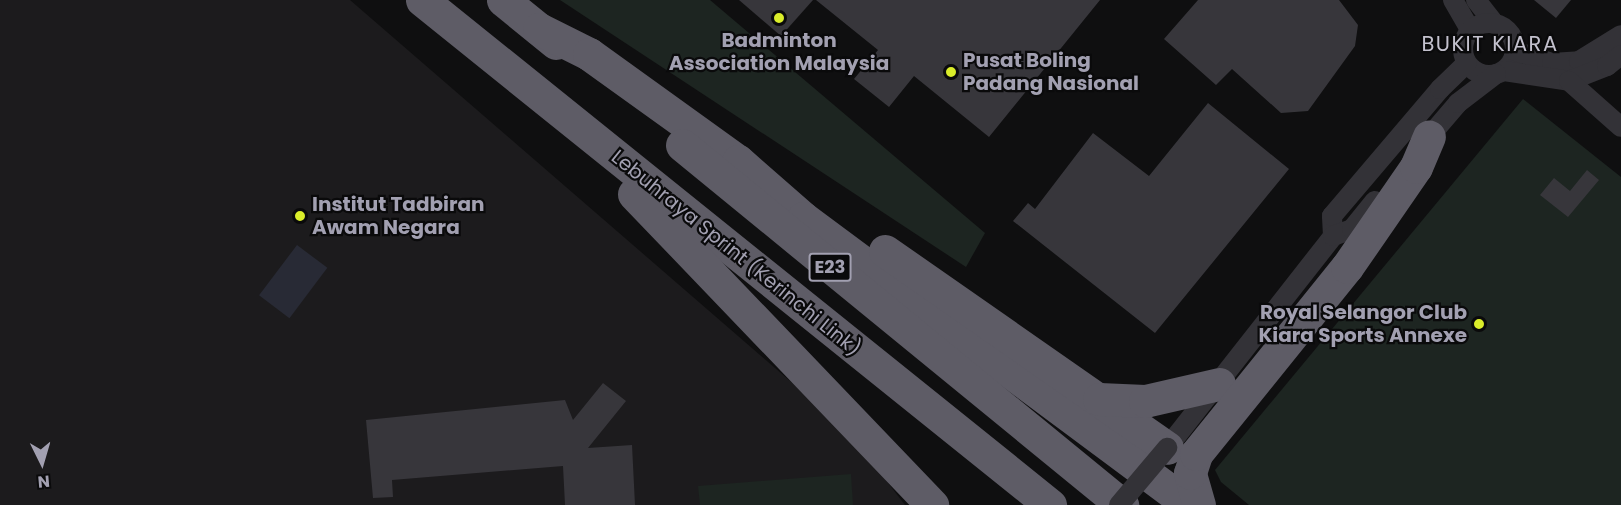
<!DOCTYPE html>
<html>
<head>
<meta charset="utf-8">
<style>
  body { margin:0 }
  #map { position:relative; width:1621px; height:505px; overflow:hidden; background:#0f0f10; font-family:Poppins,sans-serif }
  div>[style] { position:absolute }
  .built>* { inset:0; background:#1c1b1d }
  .green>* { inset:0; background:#1d2521 }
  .water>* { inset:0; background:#282a35; transform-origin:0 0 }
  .building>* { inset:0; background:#37363b }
  .street>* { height:20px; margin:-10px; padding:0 10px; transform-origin:10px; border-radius:10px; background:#333237 }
  .street>.ring { margin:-10px; padding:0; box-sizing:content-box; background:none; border:20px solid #333237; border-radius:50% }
  .highway>* { height:33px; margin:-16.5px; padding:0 16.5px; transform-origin:16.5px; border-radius:16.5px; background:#5e5c66 }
  .street-bridge>* { height:20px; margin:-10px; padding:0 10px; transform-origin:10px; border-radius:10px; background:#333237 }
  .dots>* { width:16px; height:16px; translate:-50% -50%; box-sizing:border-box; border:3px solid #0a0a0b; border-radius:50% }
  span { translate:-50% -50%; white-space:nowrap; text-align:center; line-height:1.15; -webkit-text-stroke:4.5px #0a0a0b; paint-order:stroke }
  .shield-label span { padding:2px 4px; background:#0a0a0b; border:2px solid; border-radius:4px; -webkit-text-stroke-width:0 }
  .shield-label { font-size:18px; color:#a2a0b1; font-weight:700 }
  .poi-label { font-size:20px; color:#a2a0b1; font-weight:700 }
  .left { translate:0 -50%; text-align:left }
  .right { translate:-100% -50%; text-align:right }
  .street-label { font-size:20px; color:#a2a0b1 }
  .neighbourhood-label { font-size:21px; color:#c3c1cd; letter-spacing:1.5px }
  .north { position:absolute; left:12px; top:433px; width:60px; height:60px; -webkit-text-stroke:4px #0a0a0b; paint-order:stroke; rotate:175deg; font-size:16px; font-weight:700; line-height:24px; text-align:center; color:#a2a0b1 }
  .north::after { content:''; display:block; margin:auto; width:21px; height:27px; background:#a2a0b1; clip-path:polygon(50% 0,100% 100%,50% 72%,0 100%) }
</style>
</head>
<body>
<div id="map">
  <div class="built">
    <div style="clip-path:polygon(0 0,350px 0,849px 432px,905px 505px,0 505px)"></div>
  </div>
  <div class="green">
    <div style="clip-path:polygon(560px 0,710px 0,985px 233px,966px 267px)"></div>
    <div style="clip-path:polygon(1523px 99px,1621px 177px,1621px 505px,1249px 505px,1221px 482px,1215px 470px)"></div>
    <div style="clip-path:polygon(851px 474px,853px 505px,700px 505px,698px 486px)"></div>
  </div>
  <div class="water">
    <div style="left:297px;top:245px;width:38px;height:63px;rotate:37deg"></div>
  </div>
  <div class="building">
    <div style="clip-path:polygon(739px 0,813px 0,781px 36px)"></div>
    <div style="clip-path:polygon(816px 0,1100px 0,989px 137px,914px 76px,889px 107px,854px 79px,878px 50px)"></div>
    <div style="clip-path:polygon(1198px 0,1339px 0,1358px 25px,1355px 46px,1308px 111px,1281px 113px,1232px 69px,1216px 85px,1164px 39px)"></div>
    <div style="clip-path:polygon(1534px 0,1571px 0,1556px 18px)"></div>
    <div style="clip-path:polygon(1208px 103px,1289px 169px,1155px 333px,1013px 221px,1028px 203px,1035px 209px,1093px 133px,1149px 176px)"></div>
    <div style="clip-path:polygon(1587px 170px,1599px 180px,1568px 217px,1540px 195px,1554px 178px,1570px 191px)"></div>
    <div style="clip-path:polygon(603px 383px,626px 401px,588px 448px,632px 445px,635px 505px,565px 505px,563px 466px,392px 480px,393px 497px,373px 498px,366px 420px,565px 400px,573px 420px)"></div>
  </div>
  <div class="street">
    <div style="left:1453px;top:0;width:36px;rotate:60deg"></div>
    <div style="left:1476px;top:0;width:31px;rotate:52deg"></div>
    <div class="ring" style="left:1463px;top:23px;width:32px;height:32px"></div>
    <div style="left:1515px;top:51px;width:39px;rotate:18deg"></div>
    <div style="left:1552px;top:63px;width:27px;rotate:-4deg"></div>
    <div style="left:1579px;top:61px;width:49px;rotate:-31.8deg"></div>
    <div style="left:1504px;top:71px;width:66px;rotate:8.7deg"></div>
    <div style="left:1569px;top:81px;width:41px;rotate:-21.5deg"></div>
    <div style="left:1607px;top:66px;width:18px;rotate:-38deg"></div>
    <div style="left:1569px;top:81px;width:69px;rotate:41.5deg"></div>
    <div style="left:1423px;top:144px;width:54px;rotate:-49.5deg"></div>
    <div style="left:1458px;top:103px;width:48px;rotate:-37.3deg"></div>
    <div style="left:1333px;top:236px;width:20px;rotate:-93deg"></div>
    <div style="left:1332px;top:216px;width:167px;rotate:-49.6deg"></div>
    <div style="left:1440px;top:89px;width:37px;rotate:-44deg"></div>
    <div style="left:1167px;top:448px;width:269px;rotate:-51.9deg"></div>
    <div style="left:1333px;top:236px;width:20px;rotate:-20deg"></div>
    <div style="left:1352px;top:229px;width:36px;rotate:-51deg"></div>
  </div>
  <div class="highway">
    <div style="left:422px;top:0;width:806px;rotate:38.8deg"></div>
    <div style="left:503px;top:0;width:68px;rotate:39.1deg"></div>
    <div style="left:539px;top:29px;width:56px;rotate:26.6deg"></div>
    <div style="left:589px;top:54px;width:183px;rotate:35.7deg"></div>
    <div style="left:738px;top:161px;width:86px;rotate:41.2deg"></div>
    <div style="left:803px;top:218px;width:482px;rotate:36.6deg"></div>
    <div style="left:682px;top:145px;width:569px;rotate:39.29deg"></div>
    <div style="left:634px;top:194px;width:431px;rotate:46.2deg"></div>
    <div style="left:885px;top:251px;width:344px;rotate:34.9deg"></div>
    <div style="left:1099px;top:399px;width:46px;rotate:2.5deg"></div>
    <div style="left:1145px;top:401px;width:76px;rotate:-12.9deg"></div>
    <div style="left:1199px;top:505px;width:33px;rotate:-106deg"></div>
    <div style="left:1190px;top:473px;width:20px;rotate:-72deg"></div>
    <div style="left:1196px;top:454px;width:240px;rotate:-51.1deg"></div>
    <div style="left:1347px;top:267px;width:121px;rotate:-55.4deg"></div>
    <div style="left:1416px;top:167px;width:33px;rotate:-67deg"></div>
  </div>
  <div class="street-bridge">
    <div style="left:1119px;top:505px;width:75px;rotate:-49.9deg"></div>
  </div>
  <div class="dots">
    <div style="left:779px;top:18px;background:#daed2a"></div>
    <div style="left:951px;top:72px;background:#daed2a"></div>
    <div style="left:300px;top:216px;background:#daed2a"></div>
    <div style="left:1479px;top:324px;background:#daed2a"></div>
  </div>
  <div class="shield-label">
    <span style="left:830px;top:267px">E23</span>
  </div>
  <div class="poi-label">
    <span style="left:779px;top:52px">Badminton<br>Association Malaysia</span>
    <span class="left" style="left:963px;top:72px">Pusat Boling<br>Padang Nasional</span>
    <span class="left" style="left:312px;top:216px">Institut Tadbiran<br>Awam Negara</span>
    <span class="right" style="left:1467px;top:324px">Royal Selangor Club<br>Kiara Sports Annexe</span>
  </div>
  <div class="street-label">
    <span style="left:736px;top:253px;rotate:39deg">Lebuhraya Sprint (Kerinchi Link)</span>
  </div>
  <div class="neighbourhood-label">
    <span style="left:1490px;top:44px">BUKIT KIARA</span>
  </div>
  <div class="north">N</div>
</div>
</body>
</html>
